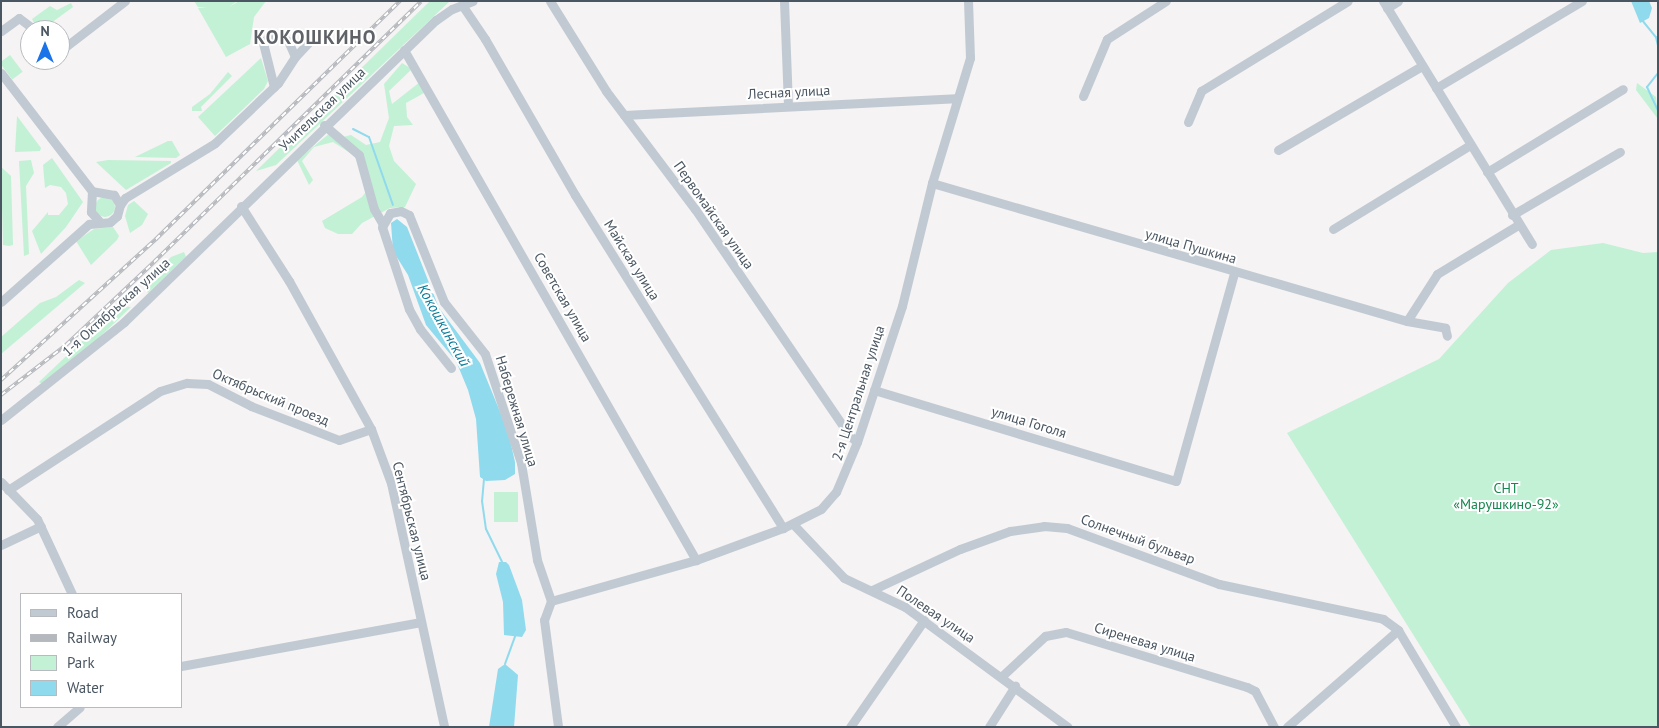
<!DOCTYPE html>
<html>
<head>
<meta charset="utf-8">
<style>
  body { margin:0 }
  #map { position:relative; width:1659px; height:728px; overflow:hidden; background:#f5f3f3; font-family:"PT Sans",sans-serif }
  div>[style] { position:absolute }
  .green>* { inset:0; background:#c3f1d5; transform-origin:0 0 }
  .round { border-radius:50% }
  .water>* { inset:0; background:#90daee }
  .stream>* { height:2px; margin:-1px; padding:0 1px; transform-origin:1px; border-radius:1px; background:#90daee }
  .minor>* { height:9px; margin:-4.5px; padding:0 4.5px; transform-origin:4.5px; border-radius:4.5px; background:#c1cad2 }
  .rail>* { height:4px; margin-top:-2px; transform-origin:0; background:repeating-linear-gradient(90deg,#fff 0 5.5px,#b5b8bd 0 11px); box-sizing:border-box; border-block:1px solid #b5b8bd }
  span { translate:-50% -50%; white-space:nowrap; text-align:center; line-height:1.15; -webkit-text-stroke:4px #fff; paint-order:stroke }
  .street-label { font-size:14px; color:#4a5661 }
  .park-label { font-size:14px; color:#17864f }
  .water-label { font-size:15px; color:#0c7c9b; font-style:italic }
  .district-label { font-size:19px; color:#5f6368; font-weight:700; letter-spacing:1px }
  .frame { position:absolute; inset:0; border:2px solid #4a5661; pointer-events:none }
  .legend { position:absolute; left:20px; top:593px; width:162px; height:115px; box-sizing:border-box; background:#fff; border:1px solid #b7bbc0; margin:0; padding:6px 9px; list-style:none; font-size:15px; color:#4a5661 }
  .legend li { display:flex; align-items:center; gap:10px; height:25px }
  .legend b { width:25px; border:1px solid #b7bbc0 }
  .north { position:absolute; left:20px; top:20px; width:50px; height:50px; box-sizing:border-box; background:#fff; border:1px solid #b7bbc0; border-radius:50%; rotate:0deg; font-size:14px; font-weight:700; line-height:20px; text-align:center; color:#4a5661 }
  .north::after { content:''; display:block; margin:auto; width:18px; height:22px; background:#1a73e8; clip-path:polygon(50% 0,100% 100%,50% 72%,0 100%) }
</style>
</head>
<body>
<div id="map">
  <div class="green">
    <div style="clip-path:polygon(194px 1px,237px 1px,229px 7px,239px 1px,266px 1px,254px 17px,250px 44px,226px 57px,198px 8px,207px 7px,198px 7px)"></div>
    <div style="clip-path:polygon(430px 1px,450px 1px,276px 165px,256px 171px)"></div>
    <div style="clip-path:polygon(71px 3px,73px 7px,47px 26px,42px 29px,34px 23px,32px 19px,50px 6px,57px 10px)"></div>
    <div style="left:10px;top:55px;width:21px;height:13px;rotate:53deg"></div>
    <div style="clip-path:polygon(261px 58px,268px 81px,264px 89px,215px 136px,198px 117px)"></div>
    <div style="clip-path:polygon(402px 63px,412px 69px,389px 91px,392px 104px,420px 82px,424px 93px,406px 103px,407px 117px,413px 125px,394px 126px,389px 146px,394px 161px,416px 184px,405px 207px,390px 208px,362px 223px,352px 234px,338px 234px,325px 228px,322px 221px,362px 197px,368px 189px,355px 156px,333px 142px,314px 147px,302px 161px,313px 180px,309px 185px,297px 160px,330px 133px,335px 139px,351px 135px,366px 145px,380px 142px,389px 118px,384px 84px)"></div>
    <div style="clip-path:polygon(228px 72px,232px 76px,201px 107px,202px 111px,192px 111px,192px 107px,210px 94px)"></div>
    <div style="clip-path:polygon(1637px 83px,1656px 97px,1658px 119px,1636px 90px)"></div>
    <div style="clip-path:polygon(17px 116px,41px 148px,40px 151px,15px 152px)"></div>
    <div style="clip-path:polygon(168px 141px,172px 141px,180px 155px,176px 158px,135px 157px)"></div>
    <div style="clip-path:polygon(52px 158px,83px 202px,66px 227px,41px 254px,32px 231px,48px 212px,48px 215px,59px 215px,68px 204px,66px 193px,61px 187px,50px 185px,45px 188px,43px 165px)"></div>
    <div style="clip-path:polygon(31px 160px,34px 173px,26px 186px,29px 254px,24px 256px,19px 161px)"></div>
    <div style="clip-path:polygon(108px 160px,171px 161px,171px 163px,126px 190px,96px 162px)"></div>
    <div style="clip-path:polygon(1px 167px,11px 176px,13px 245px,9px 246px,3px 245px)"></div>
    <div class="round" style="left:95px;top:197px;width:20px;height:20px"></div>
    <div style="clip-path:polygon(134px 201px,148px 214px,142px 225px,130px 233px,125px 216px,128px 205px)"></div>
    <div style="clip-path:polygon(113px 227px,119px 236px,117px 240px,91px 265px,76px 241px,94px 229px)"></div>
    <div style="clip-path:polygon(1603px 243px,1643px 253px,1658px 252px,1658px 727px,1471px 727px,1287px 433px,1439px 359px,1508px 283px,1551px 250px)"></div>
    <div style="clip-path:polygon(184px 252px,186px 257px,148px 293px,143px 285px,171px 257px)"></div>
    <div style="clip-path:polygon(79px 280px,85px 283px,1px 354px,1px 337px,40px 303px,56px 297px)"></div>
    <div style="clip-path:polygon(119px 306px,131px 307px,78px 358px,42px 384px,39px 382px)"></div>
    <div style="left:518px;top:492px;width:30px;height:24px;rotate:90deg"></div>
  </div>
  <div class="water">
    <div style="clip-path:polygon(1631px 1px,1649px 1px,1652px 8px,1649px 18px,1640px 23px)"></div>
    <div style="clip-path:polygon(397px 219px,407px 227px,439px 308px,480px 363px,508px 431px,515px 462px,515px 474px,505px 480px,486px 481px,480px 477px,476px 419px,468px 390px,456px 361px,426px 325px,408px 275px,393px 251px,391px 223px)"></div>
    <div style="clip-path:polygon(499px 562px,506px 562px,509px 565px,522px 600px,526px 630px,522px 637px,504px 635px,503px 602px,496px 574px)"></div>
    <div style="clip-path:polygon(505px 664px,518px 675px,514px 727px,489px 727px,498px 669px)"></div>
  </div>
  <div class="stream">
    <div style="left:1642px;top:20px;width:22px;rotate:51deg"></div>
    <div style="left:1656px;top:37px;width:9px;rotate:77deg"></div>
    <div style="left:1658px;top:73px;width:18px;rotate:128deg"></div>
    <div style="left:1647px;top:87px;width:26px;rotate:65deg"></div>
    <div style="left:353px;top:129px;width:18px;rotate:27deg"></div>
    <div style="left:369px;top:137px;width:72px;rotate:70.6deg"></div>
    <div style="left:484px;top:479px;width:22px;rotate:95deg"></div>
    <div style="left:482px;top:501px;width:28px;rotate:82deg"></div>
    <div style="left:486px;top:529px;width:37px;rotate:64deg"></div>
    <div style="left:505px;top:664px;width:30px;rotate:-70deg"></div>
  </div>
  <div class="minor">
    <div style="left:550px;top:1px;width:106px;rotate:58.1deg"></div>
    <div style="left:606px;top:91px;width:148px;rotate:53deg"></div>
    <div style="left:695px;top:209px;width:275px;rotate:55.7deg"></div>
    <div style="left:850px;top:436px;width:9px;rotate:41deg"></div>
    <div style="left:784px;top:1px;width:104px;rotate:87.8deg"></div>
    <div style="left:1383px;top:1px;width:285px;rotate:58.5deg"></div>
    <div style="left:462px;top:5px;width:41px;rotate:55.9deg"></div>
    <div style="left:485px;top:39px;width:180px;rotate:60deg"></div>
    <div style="left:575px;top:195px;width:393px;rotate:58deg"></div>
    <div style="left:1387px;top:8px;width:13px;rotate:-32deg"></div>
    <div style="left:1px;top:31px;width:22px;rotate:-36deg"></div>
    <div style="left:19px;top:18px;width:20px;rotate:37deg"></div>
    <div style="left:404px;top:50px;width:588px;rotate:60.21deg"></div>
    <div style="left:60px;top:51px;width:82px;rotate:-37.6deg"></div>
    <div style="left:1px;top:73px;width:149px;rotate:52.4deg"></div>
    <div style="left:92px;top:191px;width:21px;rotate:93deg"></div>
    <div style="left:91px;top:212px;width:12px;rotate:48deg"></div>
    <div style="left:274px;top:87px;width:45px;rotate:-104deg"></div>
    <div style="left:263px;top:43px;width:7px;rotate:-45deg"></div>
    <div style="left:268px;top:38px;width:14px;rotate:-4deg"></div>
    <div style="left:282px;top:37px;width:7px;rotate:34deg"></div>
    <div style="left:288px;top:41px;width:17px;rotate:66deg"></div>
    <div style="left:1436px;top:88px;width:170px;rotate:-30.8deg"></div>
    <div style="left:1083px;top:96px;width:62px;rotate:-67.2deg"></div>
    <div style="left:1107px;top:39px;width:70px;rotate:-32.8deg"></div>
    <div style="left:624px;top:115px;width:332px;rotate:-2.9deg"></div>
    <div style="left:1188px;top:122px;width:34px;rotate:-67deg"></div>
    <div style="left:1201px;top:91px;width:172px;rotate:-31.5deg"></div>
    <div style="left:324px;top:125px;width:46px;rotate:40.6deg"></div>
    <div style="left:359px;top:155px;width:56px;rotate:74.5deg"></div>
    <div style="left:374px;top:209px;width:16px;rotate:60deg"></div>
    <div style="left:1278px;top:150px;width:167px;rotate:-30.3deg"></div>
    <div style="left:1487px;top:172px;width:159px;rotate:-31.4deg"></div>
    <div style="left:932px;top:183px;width:495px;rotate:16.2deg"></div>
    <div style="left:1407px;top:321px;width:39px;rotate:10deg"></div>
    <div style="left:1445px;top:328px;width:8px;rotate:76deg"></div>
    <div style="left:120px;top:205px;width:9px;rotate:-54deg"></div>
    <div style="left:125px;top:198px;width:105px;rotate:-31.4deg"></div>
    <div style="left:215px;top:143px;width:87px;rotate:-43.6deg"></div>
    <div style="left:278px;top:83px;width:31px;rotate:-57deg"></div>
    <div style="left:295px;top:57px;width:25px;rotate:-47deg"></div>
    <div style="left:241px;top:206px;width:89px;rotate:57.4deg"></div>
    <div style="left:289px;top:281px;width:169px;rotate:61deg"></div>
    <div style="left:371px;top:429px;width:58px;rotate:69.7deg"></div>
    <div style="left:391px;top:483px;width:250px;rotate:77.7deg"></div>
    <div style="left:1512px;top:215px;width:125px;rotate:-30.3deg"></div>
    <div style="left:1333px;top:229px;width:161px;rotate:-31.5deg"></div>
    <div style="left:1px;top:302px;width:118px;rotate:-41.6deg"></div>
    <div style="left:89px;top:224px;width:21px;rotate:-5deg"></div>
    <div style="left:110px;top:222px;width:9px;rotate:-41deg"></div>
    <div style="left:117px;top:216px;width:11px;rotate:-75deg"></div>
    <div style="left:120px;top:205px;width:12px;rotate:-121deg"></div>
    <div style="left:114px;top:195px;width:22px;rotate:-170deg"></div>
    <div style="left:1407px;top:321px;width:56px;rotate:-57.4deg"></div>
    <div style="left:1437px;top:274px;width:95px;rotate:-31.2deg"></div>
    <div style="left:451px;top:368px;width:50px;rotate:-128.5deg"></div>
    <div style="left:420px;top:329px;width:23px;rotate:-119deg"></div>
    <div style="left:409px;top:309px;width:86px;rotate:-108.2deg"></div>
    <div style="left:382px;top:227px;width:16px;rotate:-60deg"></div>
    <div style="left:390px;top:213px;width:11px;rotate:-10deg"></div>
    <div style="left:401px;top:211px;width:9px;rotate:27deg"></div>
    <div style="left:409px;top:215px;width:94px;rotate:68.1deg"></div>
    <div style="left:444px;top:302px;width:66px;rotate:51.7deg"></div>
    <div style="left:485px;top:354px;width:115px;rotate:71.7deg"></div>
    <div style="left:521px;top:463px;width:98px;rotate:80.6deg"></div>
    <div style="left:537px;top:560px;width:43px;rotate:71.1deg"></div>
    <div style="left:874px;top:390px;width:315px;rotate:16.8deg"></div>
    <div style="left:1176px;top:481px;width:216px;rotate:-74.4deg"></div>
    <div style="left:1px;top:420px;width:157px;rotate:-38.5deg"></div>
    <div style="left:124px;top:322px;width:434px;rotate:-44.1deg"></div>
    <div style="left:436px;top:20px;width:19px;rotate:-35deg"></div>
    <div style="left:452px;top:9px;width:22px;rotate:-21deg"></div>
    <div style="left:1px;top:482px;width:52px;rotate:45.8deg"></div>
    <div style="left:37px;top:519px;width:83px;rotate:65deg"></div>
    <div style="left:8px;top:490px;width:181px;rotate:-33.1deg"></div>
    <div style="left:160px;top:391px;width:28px;rotate:-17deg"></div>
    <div style="left:187px;top:383px;width:21px;rotate:3deg"></div>
    <div style="left:208px;top:384px;width:48px;rotate:27.1deg"></div>
    <div style="left:251px;top:406px;width:94px;rotate:21.1deg"></div>
    <div style="left:339px;top:440px;width:34px;rotate:-19deg"></div>
    <div style="left:793px;top:524px;width:74px;rotate:46.6deg"></div>
    <div style="left:844px;top:578px;width:68px;rotate:25.4deg"></div>
    <div style="left:905px;top:607px;width:202px;rotate:36.4deg"></div>
    <div style="left:1px;top:545px;width:44px;rotate:-25.4deg"></div>
    <div style="left:872px;top:590px;width:97px;rotate:-25deg"></div>
    <div style="left:960px;top:549px;width:53px;rotate:-19.8deg"></div>
    <div style="left:1010px;top:531px;width:34px;rotate:-8deg"></div>
    <div style="left:1044px;top:526px;width:23px;rotate:5deg"></div>
    <div style="left:1067px;top:528px;width:162px;rotate:20.2deg"></div>
    <div style="left:1219px;top:584px;width:168px;rotate:12deg"></div>
    <div style="left:1383px;top:619px;width:19px;rotate:36deg"></div>
    <div style="left:1398px;top:630px;width:113px;rotate:59.1deg"></div>
    <div style="left:551px;top:601px;width:151px;rotate:-15.8deg"></div>
    <div style="left:696px;top:560px;width:93px;rotate:-20.2deg"></div>
    <div style="left:783px;top:528px;width:42px;rotate:-26.6deg"></div>
    <div style="left:821px;top:509px;width:23px;rotate:-49deg"></div>
    <div style="left:836px;top:492px;width:54px;rotate:-67.2deg"></div>
    <div style="left:857px;top:442px;width:143px;rotate:-71.7deg"></div>
    <div style="left:902px;top:306px;width:127px;rotate:-76.3deg"></div>
    <div style="left:932px;top:183px;width:131px;rotate:-73.1deg"></div>
    <div style="left:970px;top:58px;width:57px;rotate:-92deg"></div>
    <div style="left:551px;top:601px;width:20px;rotate:110deg"></div>
    <div style="left:544px;top:620px;width:108px;rotate:82.5deg"></div>
    <div style="left:181px;top:666px;width:244px;rotate:-10.4deg"></div>
    <div style="left:1002px;top:676px;width:59px;rotate:-42.9deg"></div>
    <div style="left:1045px;top:636px;width:21px;rotate:-11deg"></div>
    <div style="left:1066px;top:632px;width:189px;rotate:16.9deg"></div>
    <div style="left:1247px;top:687px;width:9px;rotate:27deg"></div>
    <div style="left:1255px;top:691px;width:41px;rotate:62.2deg"></div>
    <div style="left:57px;top:727px;width:30px;rotate:-41deg"></div>
    <div style="left:850px;top:727px;width:130px;rotate:-55.3deg"></div>
    <div style="left:989px;top:727px;width:49px;rotate:-57.6deg"></div>
    <div style="left:1287px;top:727px;width:147px;rotate:-41.1deg"></div>
  </div>
  <div class="rail">
    <div style="left:1px;top:380px;width:210px;rotate:-42.3deg"></div>
    <div style="left:156px;top:239px;width:341px;rotate:-44.3deg"></div>
    <div style="left:1px;top:395px;width:82px;rotate:-37.6deg"></div>
    <div style="left:66px;top:345px;width:121px;rotate:-43.3deg"></div>
    <div style="left:154px;top:262px;width:373px;rotate:-44.3deg"></div>
  </div>
  <div class="street-label">
    <span style="left:789px;top:92px;rotate:-3deg">Лесная улица</span>
    <span style="left:322px;top:109px;rotate:-44deg">Учительская улица</span>
    <span style="left:714px;top:215px;rotate:55deg">Первомайская улица</span>
    <span style="left:1191px;top:246px;rotate:16deg">улица Пушкина</span>
    <span style="left:632px;top:260px;rotate:58deg">Майская улица</span>
    <span style="left:563px;top:297px;rotate:60deg">Советская улица</span>
    <span style="left:116px;top:307px;rotate:-42deg">1-я Октябрьская улица</span>
    <span style="left:858px;top:393px;rotate:-72deg">2-я Центральная улица</span>
    <span style="left:271px;top:397px;rotate:23deg">Октябрьский проезд</span>
    <span style="left:517px;top:411px;rotate:73deg">Набережная улица</span>
    <span style="left:1029px;top:422px;rotate:17deg">улица Гоголя</span>
    <span style="left:412px;top:521px;rotate:76deg">Сентябрьская улица</span>
    <span style="left:1138px;top:539px;rotate:20deg">Солнечный бульвар</span>
    <span style="left:936px;top:614px;rotate:34deg">Полевая улица</span>
    <span style="left:1145px;top:642px;rotate:17deg">Сиреневая улица</span>
  </div>
  <div class="park-label">
    <span style="left:1506px;top:496px">СНТ<br>«Марушкино-92»</span>
  </div>
  <div class="water-label">
    <span style="left:444px;top:325px;rotate:61deg">Кокошкинский</span>
  </div>
  <div class="district-label">
    <span style="left:315px;top:38px">КОКОШКИНО</span>
  </div>
  <div class="frame"></div>
  <ul class="legend">
  <li><b style="height:6px;background:#c1cad2"></b>Road</li>
  <li><b style="height:6px;background:#b5b8bd"></b>Railway</li>
  <li><b style="height:14px;background:#c3f1d5"></b>Park</li>
  <li><b style="height:14px;background:#90daee"></b>Water</li>
  </ul>
  <div class="north">N</div>
</div>
</body>
</html>
